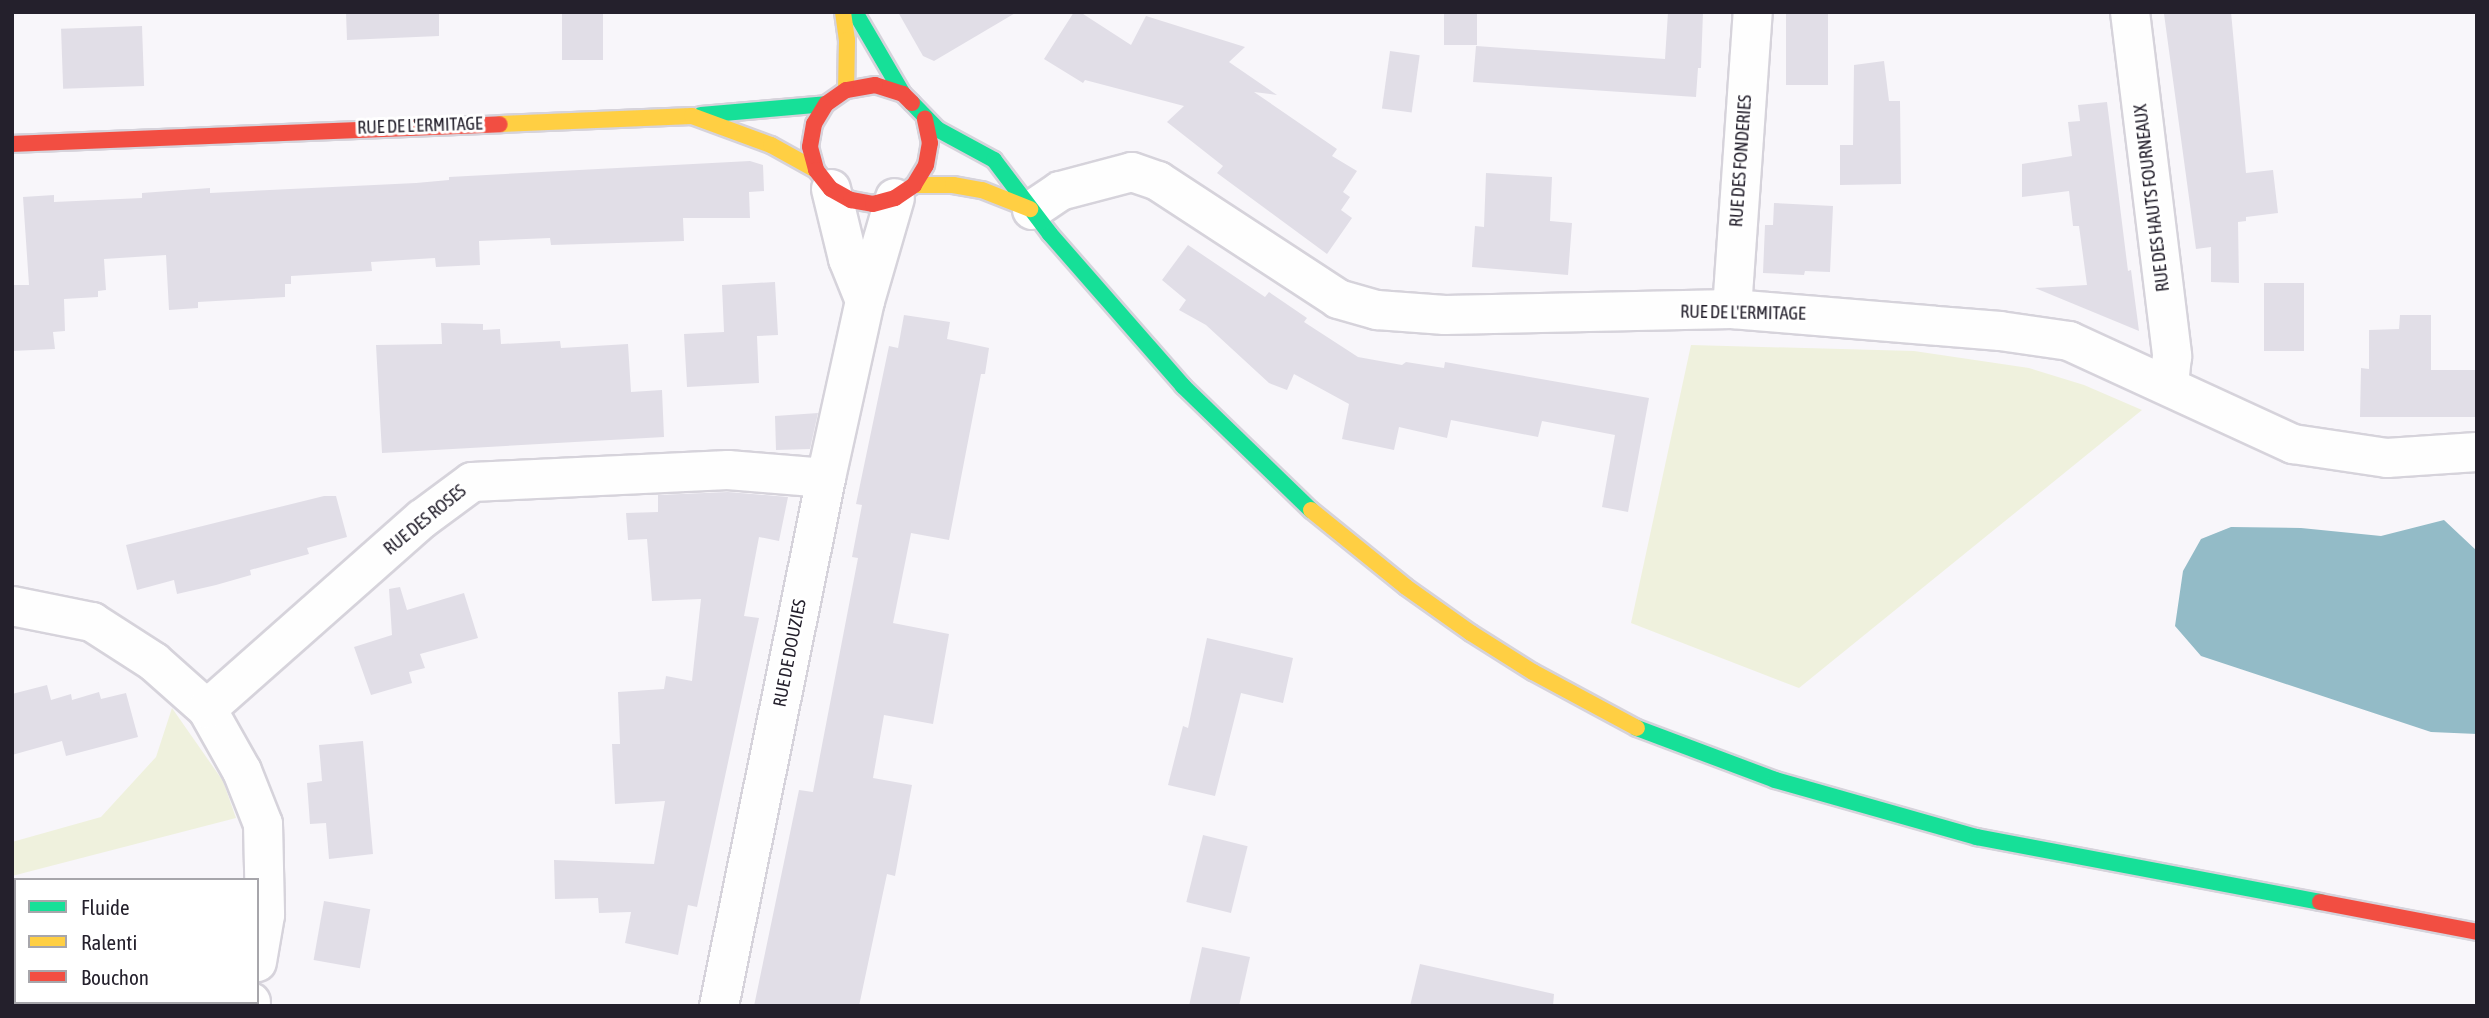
<!DOCTYPE html>
<html>
<head>
<meta charset="utf-8">
<style>
  body { margin:0 }
  #map { position:relative; width:2489px; height:1018px; overflow:hidden; background:#f8f6fa; font-family:"Asap Condensed",sans-serif }
  div>[style] { position:absolute }
  .green>* { inset:0; background:#eff1dd }
  .water>* { inset:0; background:#93bbc7 }
  .building>* { inset:0; background:#e1dee7; transform-origin:0 0 }
  .roads { filter:drop-shadow(2px 0 #d6d3db) drop-shadow(-2px 0 #d6d3db) drop-shadow(0 2px #d6d3db) drop-shadow(0 -2px #d6d3db) }
  .street>* { height:38px; margin:-19px; padding:0 19px; transform-origin:19px; border-radius:19px; background:#fefefe }
  .fast>* { height:16px; margin:-8px; padding:0 8px; transform-origin:8px; border-radius:8px; background:#16e098 }
  .slow>* { height:16px; margin:-8px; padding:0 8px; transform-origin:8px; border-radius:8px; background:#ffcf43 }
  .jam>* { height:16px; margin:-8px; padding:0 8px; transform-origin:8px; border-radius:8px; background:#f24e42 }
  span { translate:-50% -50%; white-space:nowrap; text-align:center; line-height:1.15; -webkit-text-stroke:6px #fff; paint-order:stroke }
  .street-label { font-size:18px; color:#24202c }
  .frame { position:absolute; inset:0; border:14px solid #24202c; pointer-events:none }
  .legend { position:absolute; left:14px; top:878px; width:245px; height:126px; box-sizing:border-box; background:#fff; border:2px solid #a7a6ab; margin:0; padding:9px 12px; list-style:none; font-size:21px; color:#24202c }
  .legend li { display:flex; align-items:center; gap:14px; height:35px }
  .legend b { width:35px; border:2px solid #a7a6ab }
</style>
</head>
<body>
<div id="map">
  <div class="green">
    <div style="clip-path:polygon(1691px 345px,1914px 351px,2029px 368px,2084px 385px,2142px 410px,1799px 688px,1631px 623px)"></div>
    <div style="clip-path:polygon(172px 708px,223px 781px,236px 818px,12px 876px,12px 842px,101px 817px,156px 757px)"></div>
  </div>
  <div class="water">
    <div style="clip-path:polygon(2444px 520px,2477px 551px,2477px 734px,2431px 732px,2201px 656px,2175px 626px,2183px 571px,2201px 539px,2231px 527px,2301px 528px,2381px 536px)"></div>
  </div>
  <div class="building">
    <div style="clip-path:polygon(346px 12px,439px 12px,439px 36px,347px 40px)"></div>
    <div style="left:562px;top:12px;width:41px;height:48px"></div>
    <div style="clip-path:polygon(898px 12px,1017px 12px,934px 61px,923px 56px)"></div>
    <div style="clip-path:polygon(1074px 12px,1080px 12px,1131px 45px,1146px 16px,1245px 47px,1229px 62px,1277px 95px,1254px 92px,1337px 149px,1332px 156px,1357px 171px,1343px 192px,1350px 197px,1341px 210px,1352px 218px,1327px 254px,1217px 173px,1223px 166px,1167px 122px,1184px 106px,1085px 80px,1083px 83px,1044px 59px)"></div>
    <div style="left:1444px;top:12px;width:33px;height:33px"></div>
    <div style="clip-path:polygon(1668px 12px,1703px 12px,1701px 68px,1698px 68px,1696px 97px,1473px 82px,1476px 46px,1665px 59px)"></div>
    <div style="left:1786px;top:12px;width:42px;height:73px"></div>
    <div style="clip-path:polygon(2184px 12px,2231px 12px,2246px 173px,2273px 170px,2278px 213px,2246px 217px,2246px 221px,2238px 222px,2239px 283px,2211px 282px,2211px 247px,2196px 249px,2164px 14px)"></div>
    <div style="left:142px;top:26px;width:60px;height:81px;rotate:88deg"></div>
    <div style="left:1390px;top:51px;width:30px;height:58px;rotate:8deg"></div>
    <div style="clip-path:polygon(1884px 61px,1889px 101px,1900px 101px,1901px 184px,1840px 185px,1840px 145px,1853px 145px,1854px 65px)"></div>
    <div style="clip-path:polygon(2107px 102px,2128px 271px,2131px 270px,2139px 331px,2035px 288px,2087px 285px,2079px 226px,2073px 226px,2069px 191px,2022px 197px,2022px 164px,2072px 156px,2068px 122px,2080px 121px,2078px 105px)"></div>
    <div style="clip-path:polygon(750px 161px,763px 165px,764px 191px,749px 192px,750px 218px,683px 218px,684px 241px,551px 245px,550px 238px,479px 241px,480px 265px,436px 267px,435px 258px,371px 262px,372px 271px,291px 276px,291px 284px,285px 284px,285px 297px,198px 302px,198px 308px,169px 310px,166px 255px,104px 259px,106px 290px,98px 291px,98px 297px,64px 299px,65px 331px,53px 332px,55px 349px,12px 351px,12px 285px,29px 285px,23px 197px,54px 195px,54px 202px,142px 198px,142px 193px,210px 188px,210px 193px,416px 183px,449px 180px,449px 177px)"></div>
    <div style="clip-path:polygon(1486px 173px,1552px 177px,1550px 221px,1572px 223px,1568px 275px,1472px 267px,1475px 226px,1484px 227px)"></div>
    <div style="clip-path:polygon(1774px 203px,1833px 206px,1830px 272px,1805px 271px,1804px 275px,1763px 273px,1765px 225px,1773px 225px)"></div>
    <div style="clip-path:polygon(1188px 245px,1265px 297px,1269px 292px,1307px 318px,1304px 322px,1358px 357px,1402px 365px,1406px 362px,1444px 368px,1445px 362px,1649px 398px,1628px 512px,1602px 507px,1615px 435px,1542px 421px,1538px 437px,1451px 420px,1447px 438px,1399px 427px,1394px 450px,1342px 439px,1349px 404px,1294px 374px,1287px 390px,1269px 383px,1206px 325px,1179px 310px,1186px 300px,1162px 280px)"></div>
    <div style="clip-path:polygon(775px 282px,778px 335px,757px 336px,759px 383px,687px 387px,684px 334px,724px 332px,722px 285px)"></div>
    <div style="left:2264px;top:283px;width:40px;height:68px"></div>
    <div style="clip-path:polygon(904px 315px,950px 322px,947px 339px,989px 348px,985px 374px,981px 374px,949px 540px,911px 533px,893px 623px,949px 634px,933px 724px,884px 715px,873px 778px,912px 785px,895px 876px,887px 874px,859px 1006px,754px 1006px,799px 790px,813px 792px,858px 558px,852px 557px,862px 505px,856px 504px,889px 346px,898px 348px)"></div>
    <div style="clip-path:polygon(2400px 315px,2431px 315px,2431px 370px,2477px 370px,2477px 417px,2360px 417px,2361px 368px,2369px 369px,2369px 330px,2399px 329px)"></div>
    <div style="clip-path:polygon(441px 323px,483px 324px,483px 330px,500px 329px,501px 344px,560px 341px,561px 348px,628px 344px,631px 392px,662px 390px,664px 437px,382px 453px,376px 345px,442px 344px)"></div>
    <div style="clip-path:polygon(818px 413px,810px 449px,776px 450px,775px 416px)"></div>
    <div style="clip-path:polygon(728px 492px,788px 497px,779px 541px,759px 537px,744px 616px,759px 618px,697px 907px,688px 905px,678px 955px,625px 943px,631px 912px,599px 913px,598px 898px,555px 899px,554px 860px,654px 864px,665px 801px,615px 804px,612px 744px,620px 744px,618px 692px,664px 689px,666px 676px,692px 681px,701px 599px,652px 601px,647px 539px,628px 540px,626px 513px,658px 512px,658px 495px)"></div>
    <div style="clip-path:polygon(324px 496px,336px 496px,347px 537px,307px 548px,309px 554px,250px 570px,251px 575px,216px 585px,177px 594px,174px 580px,137px 590px,126px 545px)"></div>
    <div style="clip-path:polygon(400px 587px,407px 610px,464px 593px,478px 638px,420px 654px,425px 668px,409px 672px,412px 683px,371px 695px,354px 647px,392px 635px,389px 589px)"></div>
    <div style="clip-path:polygon(1207px 638px,1293px 658px,1283px 703px,1241px 693px,1215px 796px,1168px 785px,1183px 726px,1188px 728px)"></div>
    <div style="clip-path:polygon(47px 685px,51px 700px,71px 694px,72px 700px,99px 692px,101px 699px,126px 693px,138px 737px,66px 756px,62px 741px,12px 755px,12px 694px)"></div>
    <div style="clip-path:polygon(363px 741px,373px 854px,329px 859px,326px 823px,310px 824px,307px 783px,322px 781px,319px 745px)"></div>
    <div style="left:1203px;top:835px;width:46px;height:69px;rotate:14deg"></div>
    <div style="left:324px;top:901px;width:47px;height:60px;rotate:10deg"></div>
    <div style="clip-path:polygon(1202px 947px,1250px 957px,1239px 1006px,1189px 1006px)"></div>
    <div style="clip-path:polygon(1420px 964px,1554px 994px,1553px 1006px,1410px 1006px)"></div>
  </div>
  <div class="roads">
    <div class="street">
      <div style="left:2130px;top:12px;width:347px;rotate:83deg"></div>
      <div style="left:2172px;top:356px;width:29px;rotate:96deg"></div>
      <div style="left:831px;top:189px;width:72px;rotate:76.3deg"></div>
      <div style="left:848px;top:259px;width:45px;rotate:68deg"></div>
      <div style="left:1032px;top:210px;width:34px;rotate:-34deg"></div>
      <div style="left:1060px;top:191px;width:74px;rotate:-14.8deg"></div>
      <div style="left:1132px;top:172px;width:28px;rotate:19deg"></div>
      <div style="left:1158px;top:181px;width:215px;rotate:33.2deg"></div>
      <div style="left:1338px;top:299px;width:41px;rotate:15.8deg"></div>
      <div style="left:1377px;top:310px;width:68px;rotate:4.2deg"></div>
      <div style="left:1445px;top:315px;width:287px;rotate:-1.2deg"></div>
      <div style="left:1732px;top:309px;width:269px;rotate:4.7deg"></div>
      <div style="left:2000px;top:331px;width:70px;rotate:8.2deg"></div>
      <div style="left:2069px;top:341px;width:247px;rotate:24.7deg"></div>
      <div style="left:2293px;top:444px;width:95px;rotate:8.5deg"></div>
      <div style="left:2387px;top:458px;width:90px;rotate:-3.8deg"></div>
      <div style="left:1732px;top:309px;width:298px;rotate:-86deg"></div>
      <div style="left:12px;top:606px;width:82px;rotate:11.3deg"></div>
      <div style="left:92px;top:622px;width:74px;rotate:32.8deg"></div>
      <div style="left:154px;top:662px;width:71px;rotate:41.6deg"></div>
      <div style="left:207px;top:709px;width:71px;rotate:60.6deg"></div>
      <div style="left:242px;top:771px;width:57px;rotate:68.4deg"></div>
      <div style="left:263px;top:824px;width:91px;rotate:88.7deg"></div>
      <div style="left:265px;top:915px;width:48px;rotate:99.7deg"></div>
      <div style="left:207px;top:709px;width:287px;rotate:-41.5deg"></div>
      <div style="left:422px;top:519px;width:62px;rotate:-36.5deg"></div>
      <div style="left:472px;top:482px;width:256px;rotate:-2.7deg"></div>
      <div style="left:728px;top:470px;width:98px;rotate:4.7deg"></div>
      <div style="left:250px;top:1006px;width:4px;rotate:-76deg"></div>
      <div style="left:719px;top:1006px;width:539px;rotate:-78.54deg"></div>
      <div style="left:826px;top:478px;width:181px;rotate:-77.6deg"></div>
      <div style="left:865px;top:301px;width:107px;rotate:-73.8deg"></div>
    </div>
    <div class="fast">
      <div style="left:855px;top:12px;width:95px;rotate:59.7deg"></div>
      <div style="left:912px;top:103px;width:36px;rotate:46deg"></div>
      <div style="left:937px;top:129px;width:65px;rotate:28.5deg"></div>
      <div style="left:994px;top:160px;width:93px;rotate:52.9deg"></div>
      <div style="left:1050px;top:234px;width:202px;rotate:48.8deg"></div>
      <div style="left:1183px;top:386px;width:178px;rotate:44.1deg"></div>
      <div style="left:701px;top:115px;width:125px;rotate:-5deg"></div>
      <div style="left:1637px;top:728px;width:147px;rotate:20.6deg"></div>
      <div style="left:1775px;top:780px;width:210px;rotate:15.8deg"></div>
      <div style="left:1977px;top:837px;width:349px;rotate:10.7deg"></div>
    </div>
    <div class="slow">
      <div style="left:843px;top:12px;width:28px;rotate:82deg"></div>
      <div style="left:847px;top:40px;width:50px;rotate:91.1deg"></div>
      <div style="left:500px;top:124px;width:192px;rotate:-2.4deg"></div>
      <div style="left:692px;top:116px;width:84px;rotate:20.2deg"></div>
      <div style="left:771px;top:145px;width:51px;rotate:29.1deg"></div>
      <div style="left:914px;top:185px;width:39px"></div>
      <div style="left:953px;top:185px;width:29px;rotate:10deg"></div>
      <div style="left:982px;top:190px;width:52px;rotate:21.6deg"></div>
      <div style="left:1311px;top:510px;width:122px;rotate:39deg"></div>
      <div style="left:1406px;top:587px;width:80px;rotate:35.3deg"></div>
      <div style="left:1471px;top:633px;width:73px;rotate:32.2deg"></div>
      <div style="left:1533px;top:672px;width:118px;rotate:28.3deg"></div>
    </div>
    <div class="jam">
      <div style="left:912px;top:103px;width:13px;rotate:-135deg"></div>
      <div style="left:903px;top:94px;width:29px;rotate:-162deg"></div>
      <div style="left:875px;top:85px;width:29px;rotate:170deg"></div>
      <div style="left:846px;top:90px;width:24px;rotate:145deg"></div>
      <div style="left:826px;top:104px;width:23px;rotate:121deg"></div>
      <div style="left:814px;top:124px;width:23px;rotate:100deg"></div>
      <div style="left:810px;top:147px;width:24px;rotate:75deg"></div>
      <div style="left:816px;top:170px;width:24px;rotate:52deg"></div>
      <div style="left:831px;top:189px;width:23px;rotate:29deg"></div>
      <div style="left:851px;top:200px;width:22px;rotate:10deg"></div>
      <div style="left:873px;top:204px;width:23px;rotate:-15deg"></div>
      <div style="left:895px;top:198px;width:23px;rotate:-34deg"></div>
      <div style="left:914px;top:185px;width:23px;rotate:-59deg"></div>
      <div style="left:926px;top:165px;width:22px;rotate:-80deg"></div>
      <div style="left:930px;top:143px;width:25px;rotate:-102deg"></div>
      <div style="left:12px;top:144px;width:488px;rotate:-2.3deg"></div>
      <div style="left:2320px;top:902px;width:160px;rotate:10.8deg"></div>
    </div>
  </div>
  <div class="street-label">
    <span style="left:420px;top:126px;rotate:-2deg">RUE DE L'ERMITAGE</span>
    <span style="left:1741px;top:161px;rotate:-86deg">RUE DES FONDERIES</span>
    <span style="left:2152px;top:198px;rotate:-97deg">RUE DES HAUTS FOURNEAUX</span>
    <span style="left:1743px;top:313px;rotate:1deg">RUE DE L'ERMITAGE</span>
    <span style="left:425px;top:520px;rotate:-39deg">RUE DES ROSES</span>
    <span style="left:790px;top:653px;rotate:-79deg">RUE DE DOUZIES</span>
  </div>
  <div class="frame"></div>
  <ul class="legend">
  <li><b style="height:9px;background:#16e098"></b>Fluide</li>
  <li><b style="height:9px;background:#ffcf43"></b>Ralenti</li>
  <li><b style="height:9px;background:#f24e42"></b>Bouchon</li>
  </ul>
</div>
</body>
</html>
